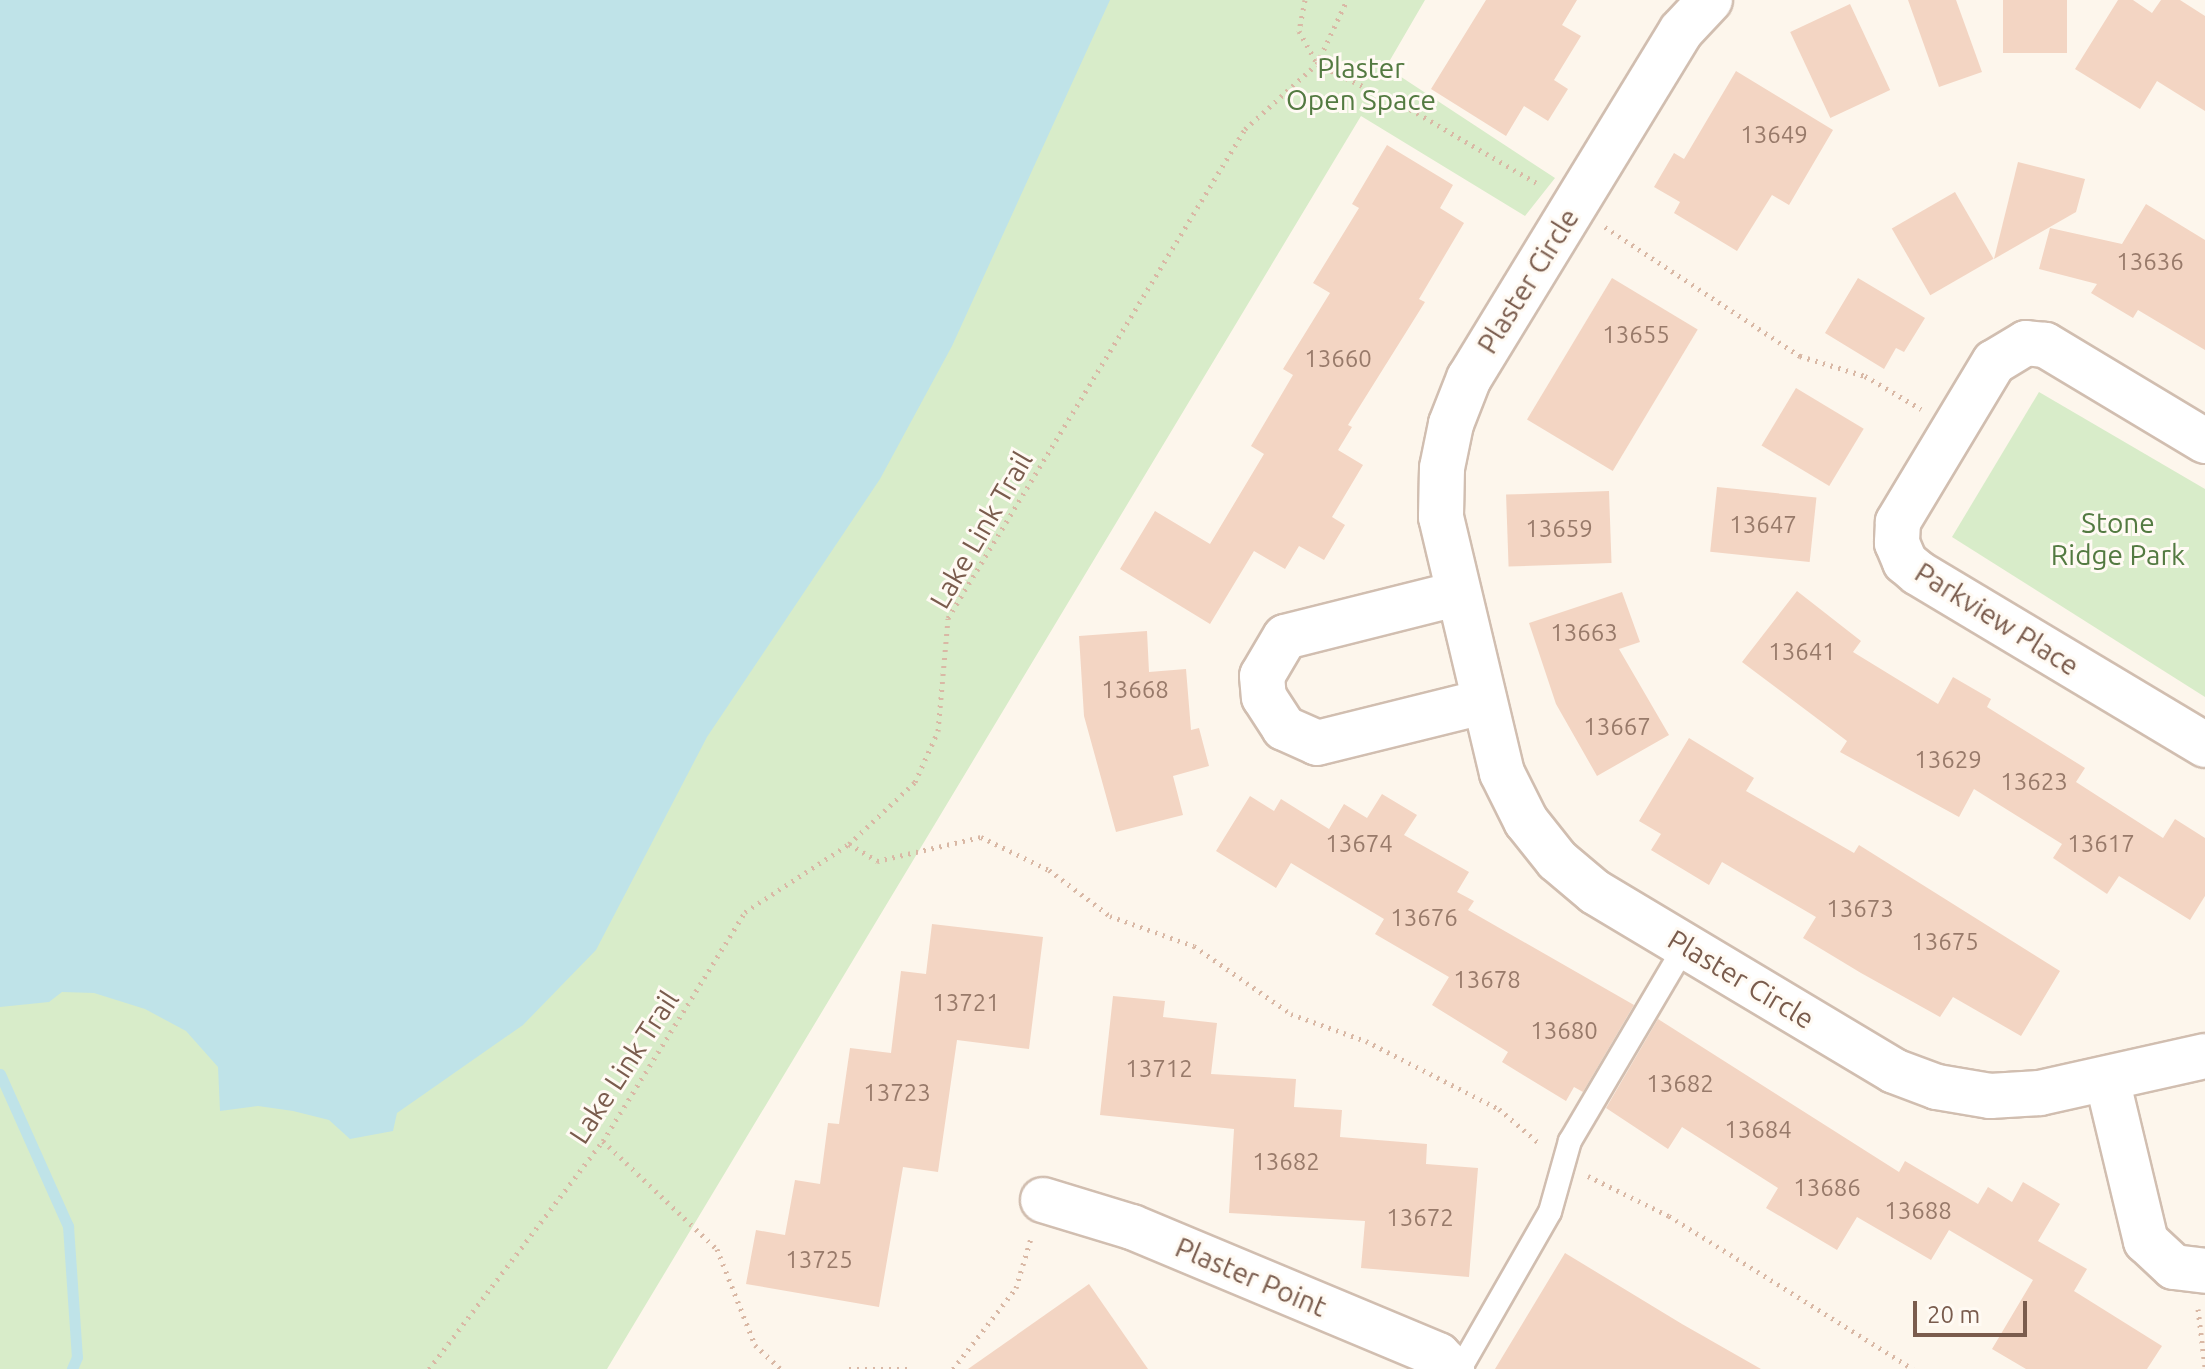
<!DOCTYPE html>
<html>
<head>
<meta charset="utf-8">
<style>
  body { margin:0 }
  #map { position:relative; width:2205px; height:1369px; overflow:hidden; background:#fdf6ec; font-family:Ubuntu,sans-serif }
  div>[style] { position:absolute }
  .green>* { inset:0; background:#d8ecc9 }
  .water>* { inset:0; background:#bfe3e8 }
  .stream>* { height:11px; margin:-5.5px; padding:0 5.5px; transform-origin:5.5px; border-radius:5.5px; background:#bfe3e8 }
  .building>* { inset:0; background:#f3d5c3; transform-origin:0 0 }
  .path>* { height:5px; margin-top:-2.5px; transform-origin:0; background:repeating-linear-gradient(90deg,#d9b8a5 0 2px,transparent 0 8px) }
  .roads { filter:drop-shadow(2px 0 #d1beb0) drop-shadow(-2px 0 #d1beb0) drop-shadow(0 2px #d1beb0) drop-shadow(0 -2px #d1beb0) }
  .service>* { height:22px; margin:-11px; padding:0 11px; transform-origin:11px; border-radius:11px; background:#fff }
  .minor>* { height:44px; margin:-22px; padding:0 22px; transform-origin:22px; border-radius:22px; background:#fff }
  span { translate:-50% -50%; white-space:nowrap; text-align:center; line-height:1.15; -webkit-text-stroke:6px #fffaf3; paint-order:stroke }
  .number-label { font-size:24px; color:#987a6a }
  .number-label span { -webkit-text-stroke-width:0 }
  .park-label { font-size:28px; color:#537a41 }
  .street-label { font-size:28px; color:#7a5c4d }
  .scale { position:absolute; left:1913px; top:1301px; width:114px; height:36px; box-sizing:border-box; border:4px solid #7a5c4d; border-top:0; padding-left:10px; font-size:24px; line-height:28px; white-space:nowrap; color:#7a5c4d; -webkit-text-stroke:6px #fffaf3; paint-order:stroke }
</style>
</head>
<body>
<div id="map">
  <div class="green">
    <div style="clip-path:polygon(0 0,1425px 0,1386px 67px,1555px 178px,1525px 216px,1361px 116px,607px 1369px,0 1369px)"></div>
    <div style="clip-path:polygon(2039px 392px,2205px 489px,2205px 697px,1952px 537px)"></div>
  </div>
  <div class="water">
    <div style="clip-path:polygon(0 0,1110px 0,952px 346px,880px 479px,707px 737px,596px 950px,523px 1025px,397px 1113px,393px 1131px,350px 1139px,329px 1120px,293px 1111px,258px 1106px,220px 1111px,218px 1067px,186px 1031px,145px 1009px,94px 993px,62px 992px,49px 1002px,0 1007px)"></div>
  </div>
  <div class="stream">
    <div style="left:0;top:1074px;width:167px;rotate:65.9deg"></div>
    <div style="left:68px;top:1226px;width:131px;rotate:86.1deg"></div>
    <div style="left:77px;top:1357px;width:13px;rotate:113deg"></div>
  </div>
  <div class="building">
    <div style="clip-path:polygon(1486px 0,1577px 0,1562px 25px,1581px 36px,1554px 80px,1568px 89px,1548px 121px,1524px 106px,1506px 136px,1431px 89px)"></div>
    <div style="clip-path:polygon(1908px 0,1956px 0,1982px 72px,1939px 87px)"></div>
    <div style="left:2003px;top:0;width:64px;height:53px"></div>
    <div style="clip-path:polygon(2118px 0,2133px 0,2152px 13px,2161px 0,2180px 0,2205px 16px,2205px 111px,2157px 81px,2140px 109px,2075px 69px)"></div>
    <div style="left:1850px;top:4px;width:95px;height:66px;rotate:65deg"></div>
    <div style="clip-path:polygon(1736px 71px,1833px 130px,1789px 205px,1772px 195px,1737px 251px,1674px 213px,1680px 202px,1654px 187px,1674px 153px,1684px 159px)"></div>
    <div style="clip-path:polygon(1387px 145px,1453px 185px,1440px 208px,1464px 223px,1419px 299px,1425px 302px,1348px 425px,1352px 427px,1338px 450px,1363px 465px,1332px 517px,1345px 525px,1324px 560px,1299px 546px,1285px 569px,1254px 551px,1210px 624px,1120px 569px,1155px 511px,1210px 544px,1264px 454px,1251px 446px,1293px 375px,1283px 369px,1330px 293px,1313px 283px,1359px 208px,1352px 204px)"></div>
    <div style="clip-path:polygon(2018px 162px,2085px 179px,2076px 212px,1994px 259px)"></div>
    <div style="left:1955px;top:192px;width:77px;height:73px;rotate:60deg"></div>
    <div style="clip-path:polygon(2146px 204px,2205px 240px,2205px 350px,2138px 310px,2133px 318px,2091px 293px,2097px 284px,2039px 269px,2050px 228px,2122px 244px)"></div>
    <div style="left:1612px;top:278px;width:100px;height:165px;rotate:31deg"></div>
    <div style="clip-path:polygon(1858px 278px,1925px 318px,1904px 352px,1896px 348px,1884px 369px,1825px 333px)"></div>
    <div style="left:1796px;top:388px;width:79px;height:67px;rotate:31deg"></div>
    <div style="left:1717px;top:487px;width:100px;height:65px;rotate:6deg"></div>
    <div style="left:1609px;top:491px;width:72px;height:103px;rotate:88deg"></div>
    <div style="clip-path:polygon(1797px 591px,1861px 641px,1853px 652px,1938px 704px,1953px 677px,1991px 699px,1987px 707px,2085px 768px,2076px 782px,2163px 838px,2175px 819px,2205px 838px,2205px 896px,2190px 920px,2119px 876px,2107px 894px,2053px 858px,2062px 844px,1974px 789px,1959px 817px,1840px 752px,1847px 741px,1742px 662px)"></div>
    <div style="clip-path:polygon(1622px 592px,1640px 642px,1619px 649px,1669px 735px,1597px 776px,1556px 704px,1529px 623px)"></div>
    <div style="clip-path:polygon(1147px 631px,1149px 672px,1186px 669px,1191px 730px,1199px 728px,1209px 766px,1173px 776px,1183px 815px,1116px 832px,1084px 716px,1079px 636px)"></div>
    <div style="clip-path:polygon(1689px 738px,1754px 778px,1746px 791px,1854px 853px,1859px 845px,2060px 971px,2021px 1036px,1953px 997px,1940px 1017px,1861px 973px,1803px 938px,1816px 917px,1722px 862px,1709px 885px,1651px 850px,1661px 834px,1639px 821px)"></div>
    <div style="clip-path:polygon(1382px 794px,1417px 815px,1404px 835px,1469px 872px,1457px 892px,1474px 901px,1468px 910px,1634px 1005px,1583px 1092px,1574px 1087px,1566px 1101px,1502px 1062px,1508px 1052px,1432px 1005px,1449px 977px,1375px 934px,1384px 919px,1291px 863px,1276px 888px,1216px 851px,1250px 796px,1274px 811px,1281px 799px,1329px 829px,1344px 804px,1367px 818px)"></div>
    <div style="clip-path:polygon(932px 924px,1043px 937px,1029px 1049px,957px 1040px,938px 1172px,903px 1167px,879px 1307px,746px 1284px,756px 1230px,785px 1235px,795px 1180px,820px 1184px,828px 1123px,839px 1124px,850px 1048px,891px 1053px,901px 971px,926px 974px)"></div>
    <div style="clip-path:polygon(1113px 996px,1165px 1001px,1163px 1017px,1217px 1023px,1211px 1074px,1296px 1079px,1294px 1107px,1342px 1110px,1340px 1137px,1427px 1144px,1426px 1164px,1478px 1168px,1469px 1277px,1361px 1268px,1365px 1221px,1229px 1213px,1234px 1129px,1100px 1115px)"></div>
    <div style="clip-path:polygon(1658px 1019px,1899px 1172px,1905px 1161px,1978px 1204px,1988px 1187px,2012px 1202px,2023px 1182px,2060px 1204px,2038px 1241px,2087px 1269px,2074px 1291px,2162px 1346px,2147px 1369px,2026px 1369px,1992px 1349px,2033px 1280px,1949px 1230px,1931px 1260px,1857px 1217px,1837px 1250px,1766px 1208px,1778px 1188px,1682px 1127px,1668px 1149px,1606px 1108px)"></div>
    <div style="clip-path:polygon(1565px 1253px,1682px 1324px,1761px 1369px,1495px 1369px)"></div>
    <div style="clip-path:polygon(1089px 1284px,1148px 1369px,968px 1369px)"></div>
  </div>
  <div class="path">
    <div style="left:1305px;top:0;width:32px;rotate:101deg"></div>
    <div style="left:1299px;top:31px;width:38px;rotate:61deg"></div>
    <div style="left:1317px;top:64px;width:103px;rotate:25.8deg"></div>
    <div style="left:1410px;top:109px;width:151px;rotate:30.3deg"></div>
    <div style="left:1605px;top:227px;width:234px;rotate:33.5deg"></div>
    <div style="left:1800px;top:356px;width:68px;rotate:17.1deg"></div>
    <div style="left:1865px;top:376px;width:65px;rotate:30.5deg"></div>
    <div style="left:849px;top:844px;width:33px;rotate:31deg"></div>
    <div style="left:877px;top:861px;width:107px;rotate:-13deg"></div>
    <div style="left:981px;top:837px;width:76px;rotate:25.9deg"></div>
    <div style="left:1049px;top:870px;width:76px;rotate:37deg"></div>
    <div style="left:1110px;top:916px;width:89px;rotate:19.7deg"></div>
    <div style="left:1194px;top:946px;width:118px;rotate:35deg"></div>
    <div style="left:1291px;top:1014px;width:80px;rotate:19.8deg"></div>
    <div style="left:1366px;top:1041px;width:149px;rotate:27.1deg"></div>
    <div style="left:1499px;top:1109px;width:54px;rotate:40.5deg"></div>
    <div style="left:603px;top:1141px;width:157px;rotate:43.5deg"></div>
    <div style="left:717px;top:1249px;width:103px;rotate:68.4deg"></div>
    <div style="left:755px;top:1345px;width:35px;rotate:43deg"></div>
    <div style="left:1588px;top:1176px;width:90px;rotate:26.3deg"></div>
    <div style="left:1669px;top:1216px;width:288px;rotate:32.1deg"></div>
    <div style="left:2198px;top:1309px;width:58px;rotate:83.1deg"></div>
    <div style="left:429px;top:1369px;width:287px;rotate:-52.7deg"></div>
    <div style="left:603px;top:1141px;width:269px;rotate:-58.2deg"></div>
    <div style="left:745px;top:912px;width:124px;rotate:-33.2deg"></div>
    <div style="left:849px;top:844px;width:91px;rotate:-43.2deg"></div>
    <div style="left:915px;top:782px;width:56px;rotate:-65.7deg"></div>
    <div style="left:938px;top:731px;width:113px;rotate:-84.9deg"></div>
    <div style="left:948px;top:618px;width:572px;rotate:-58.73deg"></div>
    <div style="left:1245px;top:129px;width:97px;rotate:-42.1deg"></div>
    <div style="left:1317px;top:64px;width:71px;rotate:-64.9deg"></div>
    <div style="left:849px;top:1369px;width:64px"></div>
    <div style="left:953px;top:1369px;width:103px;rotate:-52.1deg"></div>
    <div style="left:1016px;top:1288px;width:52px;rotate:-73.3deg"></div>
  </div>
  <div class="roads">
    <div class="service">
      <div style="left:1460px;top:1369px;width:181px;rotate:-60.2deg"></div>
      <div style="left:1550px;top:1212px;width:74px;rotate:-74.3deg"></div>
      <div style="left:1570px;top:1141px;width:226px;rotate:-59.5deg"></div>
    </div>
    <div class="minor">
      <div style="left:1710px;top:0;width:42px;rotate:133.1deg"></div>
      <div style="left:1681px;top:31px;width:407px;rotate:121.4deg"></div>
      <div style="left:1469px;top:378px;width:49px;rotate:111.4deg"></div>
      <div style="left:1451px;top:424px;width:45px;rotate:101.6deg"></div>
      <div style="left:1442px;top:468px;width:49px;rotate:91.2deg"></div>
      <div style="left:1441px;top:517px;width:263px;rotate:76.6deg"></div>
      <div style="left:1502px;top:773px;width:54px;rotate:63.4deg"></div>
      <div style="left:1526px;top:821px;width:50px;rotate:51.5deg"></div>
      <div style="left:1557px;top:860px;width:50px;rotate:40.1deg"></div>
      <div style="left:1595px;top:892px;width:348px;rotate:30.9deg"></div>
      <div style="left:1894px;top:1071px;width:46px;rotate:20.4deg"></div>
      <div style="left:1937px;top:1087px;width:54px;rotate:9.6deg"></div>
      <div style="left:1990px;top:1096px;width:50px;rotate:-3.4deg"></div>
      <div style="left:2040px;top:1093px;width:169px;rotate:-12.6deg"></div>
      <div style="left:2205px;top:441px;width:187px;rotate:-149deg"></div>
      <div style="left:2045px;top:345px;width:19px;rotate:-174deg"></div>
      <div style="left:2026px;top:343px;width:37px;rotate:149deg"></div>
      <div style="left:1994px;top:362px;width:187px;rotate:121deg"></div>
      <div style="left:1898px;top:522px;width:21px;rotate:93deg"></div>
      <div style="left:1897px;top:543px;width:21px;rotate:67deg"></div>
      <div style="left:1905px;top:562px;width:17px;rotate:40deg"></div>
      <div style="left:1918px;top:573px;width:335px;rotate:30.9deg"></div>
      <div style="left:1456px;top:594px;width:176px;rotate:165.9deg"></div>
      <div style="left:1285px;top:637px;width:45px;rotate:120.5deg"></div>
      <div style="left:1262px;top:676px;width:21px;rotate:85deg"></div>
      <div style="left:1264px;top:697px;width:37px;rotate:57deg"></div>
      <div style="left:1284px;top:728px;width:36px;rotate:24deg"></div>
      <div style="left:1317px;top:743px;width:171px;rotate:-13.9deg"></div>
      <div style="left:2107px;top:1079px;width:167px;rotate:76.5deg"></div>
      <div style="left:2146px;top:1241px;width:38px;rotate:43deg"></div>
      <div style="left:2174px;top:1267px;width:31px;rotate:7deg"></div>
      <div style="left:1043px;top:1200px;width:93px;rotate:16.9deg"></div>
      <div style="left:1132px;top:1227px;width:332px;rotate:22.7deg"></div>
      <div style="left:1438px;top:1355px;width:20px;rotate:45deg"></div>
    </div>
  </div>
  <div class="number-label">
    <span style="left:1774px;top:135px">13649</span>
    <span style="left:2150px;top:262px">13636</span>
    <span style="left:1636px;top:335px">13655</span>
    <span style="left:1338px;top:359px">13660</span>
    <span style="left:1763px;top:525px">13647</span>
    <span style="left:1559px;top:529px">13659</span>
    <span style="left:1584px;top:633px">13663</span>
    <span style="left:1802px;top:652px">13641</span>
    <span style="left:1135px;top:690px">13668</span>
    <span style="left:1617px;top:727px">13667</span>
    <span style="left:1948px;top:760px">13629</span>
    <span style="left:2034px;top:782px">13623</span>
    <span style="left:1359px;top:844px">13674</span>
    <span style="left:2101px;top:844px">13617</span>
    <span style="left:1860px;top:909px">13673</span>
    <span style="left:1424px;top:918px">13676</span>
    <span style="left:1945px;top:942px">13675</span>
    <span style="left:1487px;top:980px">13678</span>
    <span style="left:966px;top:1003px">13721</span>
    <span style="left:1564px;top:1031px">13680</span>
    <span style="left:1159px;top:1069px">13712</span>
    <span style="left:1680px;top:1084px">13682</span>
    <span style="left:897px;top:1093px">13723</span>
    <span style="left:1758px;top:1130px">13684</span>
    <span style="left:1286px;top:1162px">13682</span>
    <span style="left:1827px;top:1188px">13686</span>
    <span style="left:1918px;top:1211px">13688</span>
    <span style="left:1420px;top:1218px">13672</span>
    <span style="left:819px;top:1260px">13725</span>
  </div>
  <div class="park-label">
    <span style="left:1361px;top:84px">Plaster<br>Open Space</span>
    <span style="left:2118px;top:539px">Stone<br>Ridge Park</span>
  </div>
  <div class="street-label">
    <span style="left:1528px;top:281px;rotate:-58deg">Plaster Circle</span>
    <span style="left:981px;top:530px;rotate:-60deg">Lake Link Trail</span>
    <span style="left:1997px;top:619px;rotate:32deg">Parkview Place</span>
    <span style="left:1741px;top:979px;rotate:31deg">Plaster Circle</span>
    <span style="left:624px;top:1067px;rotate:-57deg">Lake Link Trail</span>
    <span style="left:1251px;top:1277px;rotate:23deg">Plaster Point</span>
  </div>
  <div class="scale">20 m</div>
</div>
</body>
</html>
